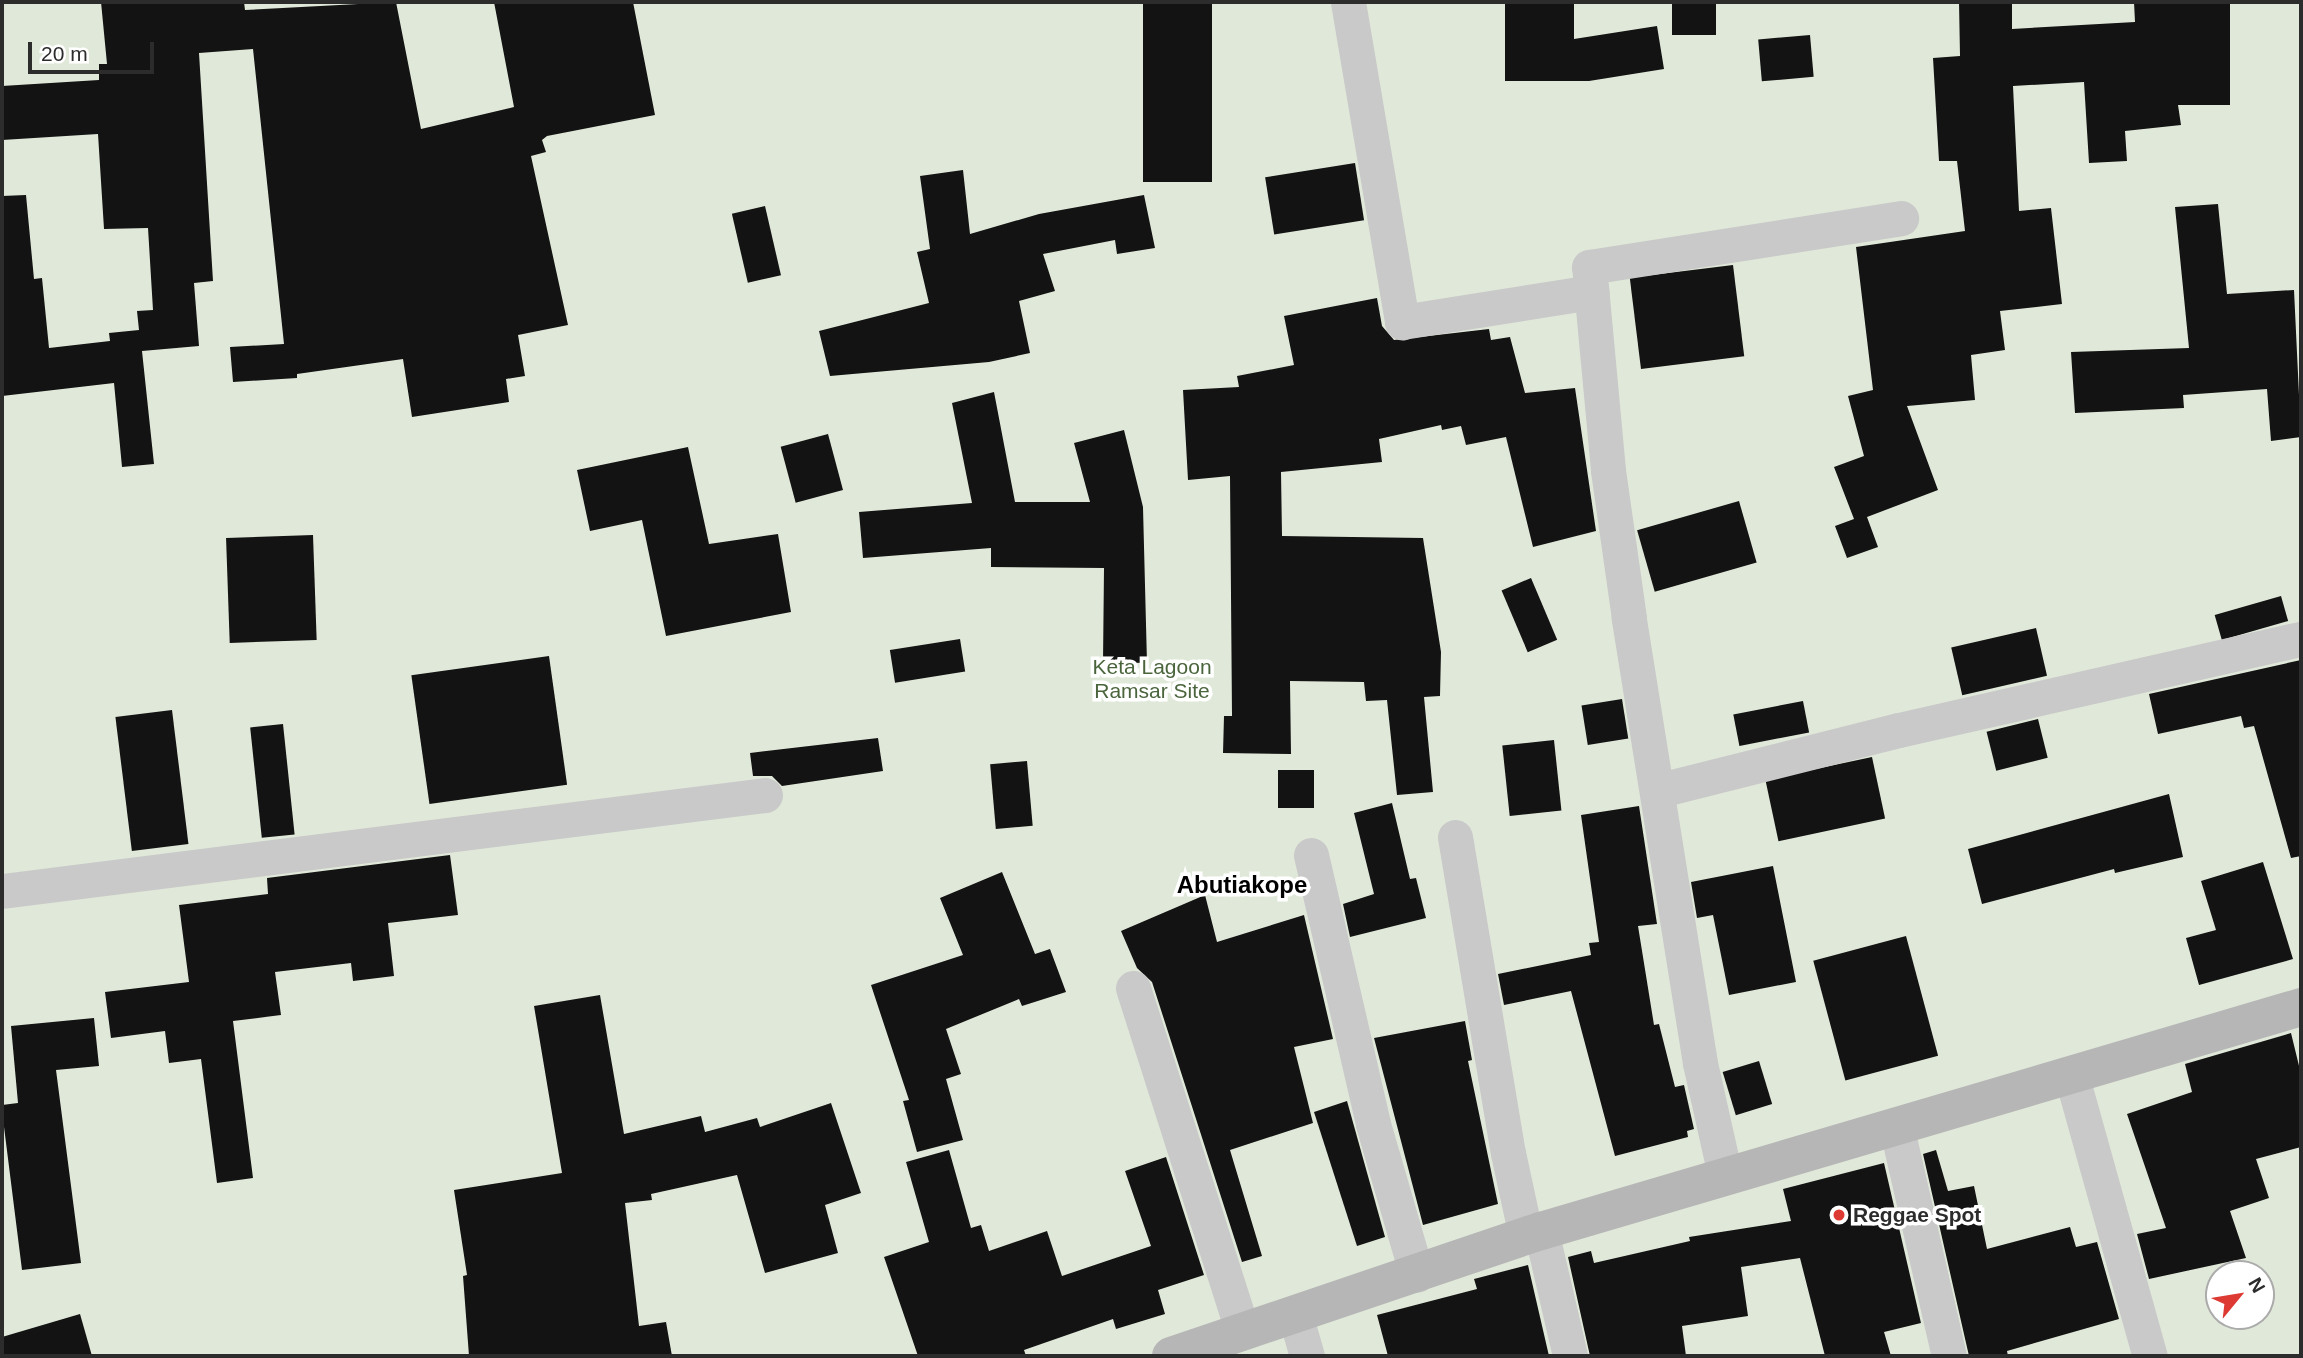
<!DOCTYPE html>
<html>
<head>
<meta charset="utf-8">
<style>
  body { margin:0 }
  #map { position:relative; width:2303px; height:1358px; overflow:hidden; background:#fff; font-family:Helvetica,sans-serif }
  div>[style] { position:absolute }
  .green>* { inset:0; background:#e0e9d9 }
  .building>* { inset:0; background:#131313; transform-origin:0 0 }
  .street>* { height:35px; margin:-17.5px; padding:0 17.5px; transform-origin:17.5px; border-radius:17.5px; background:#c9c9c9 }
  .secondary>* { height:38px; margin:-19px; padding:0 19px; transform-origin:19px; border-radius:19px; background:#b6b6b6 }
  .dots>* { width:19px; height:19px; translate:-50% -50%; box-sizing:border-box; border:4px solid #fff; border-radius:50% }
  span { translate:-50% -50%; white-space:nowrap; text-align:center; line-height:1.15; -webkit-text-stroke:7px #fff; paint-order:stroke }
  .park-label { font-size:21px; color:#4a653c }
  .poi-label { font-size:21px; color:#2c2c2c; font-weight:700 }
  .left { translate:0 -50%; text-align:left }
  .quarter-label { font-size:24px; color:#000; font-weight:700 }
  .frame { position:absolute; inset:0; border:4px solid #2c2c2c; pointer-events:none }
  .north { position:absolute; left:2205px; top:1260px; width:70px; height:70px; box-sizing:border-box; background:#fff; border:2px solid #ababab; border-radius:50%; rotate:60deg; font-size:19px; font-weight:700; line-height:28px; text-align:center; color:#2c2c2c }
  .north::after { content:''; display:block; margin:auto; width:24px; height:32px; background:#dd3a34; clip-path:polygon(50% 0,100% 100%,50% 72%,0 100%) }
  .scale { position:absolute; left:28px; top:42px; width:126px; height:32px; box-sizing:border-box; border:4px solid #2c2c2c; border-top:0; padding-left:9px; font-size:21px; line-height:24px; white-space:nowrap; color:#2c2c2c; -webkit-text-stroke:5px #fff; paint-order:stroke }
</style>
</head>
<body>
<div id="map">
  <div class="green">
    <div style="clip-path:polygon(evenodd,2px 2px,2301px 2px,2301px 1356px,2px 1356px,2px 2px,2219px 1274px,2261px 1274px,2261px 1316px,2219px 1316px,2219px 1274px)"></div>
  </div>
  <div class="building">
    <div style="clip-path:polygon(101px 2px,244px 2px,245px 10px,396px 2px,421px 129px,514px 107px,494px 2px,633px 2px,655px 115px,547px 136px,542px 140px,546px 152px,531px 156px,568px 325px,518px 335px,525px 376px,506px 379px,509px 402px,412px 417px,403px 359px,297px 374px,297px 378px,233px 382px,230px 347px,284px 344px,253px 49px,199px 53px,213px 281px,194px 283px,199px 346px,142px 351px,154px 464px,122px 467px,114px 383px,2px 396px,2px 196px,26px 195px,34px 279px,42px 278px,49px 348px,110px 341px,109px 333px,139px 330px,137px 311px,153px 310px,148px 228px,104px 229px,98px 134px,2px 140px,2px 86px,99px 80px,99px 64px,107px 64px)"></div>
    <div style="left:1143px;top:2px;width:69px;height:180px"></div>
    <div style="clip-path:polygon(1505px 2px,1574px 2px,1574px 39px,1657px 26px,1664px 69px,1589px 81px,1505px 81px)"></div>
    <div style="left:1672px;top:2px;width:44px;height:33px"></div>
    <div style="clip-path:polygon(1959px 2px,2012px 2px,2012px 29px,2135px 22px,2134px 2px,2230px 2px,2230px 105px,2178px 105px,2181px 125px,2125px 131px,2127px 161px,2089px 163px,2084px 82px,2013px 86px,2019px 211px,2051px 208px,2062px 304px,2000px 311px,2005px 350px,1971px 355px,1975px 400px,1907px 406px,1938px 490px,1867px 517px,1878px 547px,1847px 558px,1835px 526px,1854px 519px,1834px 467px,1864px 456px,1848px 396px,1873px 390px,1856px 247px,1965px 231px,1957px 161px,1939px 161px,1933px 58px,1960px 56px)"></div>
    <div style="left:1810px;top:35px;width:42px;height:52px;rotate:85deg"></div>
    <div style="left:1355px;top:163px;width:58px;height:91px;rotate:81deg"></div>
    <div style="clip-path:polygon(963px 170px,970px 234px,1039px 214px,1144px 195px,1155px 248px,1117px 254px,1115px 240px,1043px 254px,1055px 291px,1019px 301px,1030px 353px,989px 362px,830px 376px,819px 331px,929px 303px,917px 252px,930px 249px,920px 176px)"></div>
    <div style="clip-path:polygon(2218px 204px,2227px 294px,2294px 290px,2301px 437px,2271px 441px,2267px 389px,2183px 395px,2184px 408px,2075px 413px,2071px 352px,2189px 348px,2175px 207px)"></div>
    <div style="left:765px;top:206px;width:71px;height:34px;rotate:77deg"></div>
    <div style="left:1733px;top:265px;width:92px;height:104px;rotate:83deg"></div>
    <div style="clip-path:polygon(1377px 298px,1382px 326px,1394px 340px,1489px 329px,1491px 340px,1510px 337px,1525px 393px,1575px 388px,1596px 531px,1533px 547px,1506px 437px,1466px 445px,1461px 426px,1442px 430px,1441px 425px,1379px 439px,1382px 462px,1281px 472px,1282px 536px,1423px 538px,1441px 652px,1440px 696px,1424px 697px,1433px 792px,1397px 795px,1387px 700px,1366px 701px,1364px 682px,1290px 681px,1291px 754px,1223px 753px,1224px 716px,1232px 716px,1230px 476px,1188px 480px,1183px 390px,1239px 387px,1237px 376px,1294px 365px,1284px 316px)"></div>
    <div style="clip-path:polygon(994px 392px,1015px 502px,1090px 502px,1074px 443px,1124px 430px,1143px 507px,1147px 663px,1103px 662px,1104px 568px,991px 567px,991px 548px,863px 558px,859px 512px,972px 503px,952px 403px)"></div>
    <div style="left:828px;top:434px;width:58px;height:49px;rotate:75deg"></div>
    <div style="clip-path:polygon(688px 447px,709px 544px,778px 534px,791px 612px,666px 636px,642px 520px,590px 531px,577px 470px)"></div>
    <div style="left:1739px;top:501px;width:64px;height:106px;rotate:74deg"></div>
    <div style="left:313px;top:535px;width:105px;height:87px;rotate:88deg"></div>
    <div style="left:1531px;top:578px;width:67px;height:32px;rotate:67deg"></div>
    <div style="left:2281px;top:596px;width:26px;height:69px;rotate:74deg"></div>
    <div style="left:2036px;top:628px;width:49px;height:87px;rotate:77deg"></div>
    <div style="left:960px;top:639px;width:33px;height:71px;rotate:81deg"></div>
    <div style="left:549px;top:656px;width:130px;height:139px;rotate:82deg"></div>
    <div style="clip-path:polygon(2301px 660px,2301px 856px,2291px 858px,2254px 726px,2244px 728px,2241px 716px,2158px 734px,2149px 694px)"></div>
    <div style="left:1622px;top:699px;width:40px;height:41px;rotate:81deg"></div>
    <div style="left:1803px;top:701px;width:32px;height:71px;rotate:79deg"></div>
    <div style="left:172px;top:710px;width:135px;height:57px;rotate:83deg"></div>
    <div style="left:2038px;top:719px;width:40px;height:53px;rotate:76deg"></div>
    <div style="left:283px;top:724px;width:111px;height:33px;rotate:84deg"></div>
    <div style="clip-path:polygon(878px 738px,883px 771px,782px 786px,772px 776px,753px 776px,750px 753px)"></div>
    <div style="left:1554px;top:740px;width:71px;height:52px;rotate:84deg"></div>
    <div style="left:1872px;top:757px;width:63px;height:109px;rotate:78deg"></div>
    <div style="left:1027px;top:761px;width:65px;height:37px;rotate:85deg"></div>
    <div style="left:1278px;top:770px;width:36px;height:38px"></div>
    <div style="clip-path:polygon(2169px 794px,2183px 857px,2115px 873px,2114px 869px,1982px 904px,1968px 849px)"></div>
    <div style="clip-path:polygon(1392px 803px,1410px 879px,1416px 878px,1426px 918px,1350px 937px,1343px 904px,1374px 894px,1354px 813px)"></div>
    <div style="clip-path:polygon(1639px 806px,1657px 924px,1638px 926px,1654px 1025px,1659px 1024px,1675px 1087px,1684px 1085px,1694px 1129px,1687px 1131px,1688px 1137px,1615px 1156px,1571px 991px,1504px 1005px,1498px 974px,1591px 955px,1589px 943px,1599px 942px,1581px 815px)"></div>
    <div style="clip-path:polygon(450px 855px,458px 915px,388px 923px,394px 976px,353px 981px,351px 963px,275px 972px,281px 1015px,233px 1021px,253px 1178px,217px 1183px,201px 1059px,169px 1063px,165px 1031px,111px 1038px,105px 992px,189px 982px,179px 905px,268px 894px,267px 878px)"></div>
    <div style="clip-path:polygon(2263px 862px,2293px 959px,2199px 985px,2186px 938px,2216px 930px,2201px 881px)"></div>
    <div style="clip-path:polygon(1773px 866px,1796px 982px,1729px 995px,1713px 915px,1697px 918px,1691px 882px)"></div>
    <div style="clip-path:polygon(1002px 872px,1035px 954px,1050px 949px,1066px 992px,1022px 1006px,1019px 999px,946px 1029px,961px 1074px,946px 1079px,963px 1140px,917px 1152px,903px 1101px,909px 1100px,871px 985px,963px 955px,940px 898px)"></div>
    <div style="clip-path:polygon(1205px 895px,1217px 942px,1304px 915px,1333px 1039px,1294px 1047px,1313px 1123px,1230px 1150px,1262px 1256px,1242px 1262px,1152px 982px,1137px 968px,1121px 931px)"></div>
    <div style="left:1906px;top:936px;width:124px;height:96px;rotate:75deg"></div>
    <div style="clip-path:polygon(600px 995px,624px 1134px,701px 1116px,705px 1132px,757px 1118px,760px 1127px,831px 1103px,861px 1193px,825px 1205px,838px 1253px,765px 1273px,737px 1175px,651px 1194px,652px 1200px,625px 1203px,639px 1326px,666px 1322px,672px 1356px,469px 1356px,463px 1276px,467px 1275px,454px 1190px,562px 1173px,534px 1006px)"></div>
    <div style="clip-path:polygon(94px 1018px,99px 1066px,56px 1070px,81px 1263px,22px 1270px,2px 1111px,2px 1105px,18px 1103px,11px 1026px)"></div>
    <div style="clip-path:polygon(1465px 1021px,1472px 1060px,1468px 1061px,1498px 1204px,1423px 1225px,1374px 1038px)"></div>
    <div style="clip-path:polygon(2291px 1033px,2301px 1074px,2301px 1147px,2256px 1159px,2269px 1198px,2230px 1211px,2246px 1258px,2149px 1279px,2137px 1234px,2166px 1228px,2127px 1114px,2192px 1092px,2185px 1064px)"></div>
    <div style="left:1759px;top:1061px;width:45px;height:38px;rotate:73deg"></div>
    <div style="clip-path:polygon(1347px 1101px,1385px 1237px,1357px 1246px,1314px 1112px)"></div>
    <div style="clip-path:polygon(949px 1150px,971px 1228px,981px 1225px,989px 1251px,1047px 1231px,1062px 1276px,1151px 1246px,1125px 1171px,1166px 1157px,1204px 1275px,1158px 1290px,1165px 1314px,1116px 1329px,1113px 1319px,1024px 1350px,1026px 1356px,918px 1356px,884px 1257px,929px 1242px,906px 1162px)"></div>
    <div style="clip-path:polygon(1936px 1150px,1948px 1191px,1974px 1186px,1987px 1249px,2070px 1227px,2076px 1247px,2097px 1242px,2119px 1319px,2007px 1351px,2008px 1356px,1969px 1356px,1923px 1154px)"></div>
    <div style="clip-path:polygon(1884px 1163px,1921px 1323px,1884px 1332px,1891px 1356px,1825px 1356px,1800px 1258px,1741px 1267px,1748px 1316px,1682px 1326px,1686px 1356px,1590px 1356px,1568px 1257px,1591px 1251px,1594px 1263px,1690px 1241px,1689px 1237px,1791px 1221px,1783px 1189px)"></div>
    <div style="clip-path:polygon(1528px 1265px,1549px 1356px,1388px 1356px,1377px 1315px,1477px 1289px,1474px 1279px)"></div>
    <div style="clip-path:polygon(80px 1314px,92px 1356px,2px 1356px,2px 1337px)"></div>
  </div>
  <div class="street">
    <div style="left:1348px;top:2px;width:325px;rotate:80.4deg"></div>
    <div style="left:1402px;top:322px;width:192px;rotate:-9deg"></div>
    <div style="left:1660px;top:790px;width:246px;rotate:-14.1deg"></div>
    <div style="left:1899px;top:730px;width:412px;rotate:-12.8deg"></div>
    <div style="left:1455px;top:837px;width:320px;rotate:80.5deg"></div>
    <div style="left:1508px;top:1153px;width:85px;rotate:77.8deg"></div>
    <div style="left:1311px;top:855px;width:276px;rotate:77deg"></div>
    <div style="left:1373px;top:1124px;width:157px;rotate:73.8deg"></div>
    <div style="left:2px;top:891px;width:769px;rotate:-7.17deg"></div>
    <div style="left:1133px;top:988px;width:361px;rotate:72.3deg"></div>
    <div style="left:2071px;top:1074px;width:293px;rotate:74.4deg"></div>
    <div style="left:1896px;top:1125px;width:237px;rotate:77.1deg"></div>
    <div style="left:1725px;top:1175px;width:115px;rotate:-102.6deg"></div>
    <div style="left:1700px;top:1063px;width:451px;rotate:-99.1deg"></div>
    <div style="left:1629px;top:618px;width:149px;rotate:-98.1deg"></div>
    <div style="left:1608px;top:470px;width:204px;rotate:-95.3deg"></div>
    <div style="left:1589px;top:267px;width:316px;rotate:-8.9deg"></div>
    <div style="left:1541px;top:1231px;width:128px;rotate:76.9deg"></div>
    <div style="left:1295px;top:1314px;width:44px;rotate:74.1deg"></div>
  </div>
  <div class="secondary">
    <div style="left:1171px;top:1356px;width:391px;rotate:-18.7deg"></div>
    <div style="left:1541px;top:1231px;width:792px;rotate:-16.42deg"></div>
  </div>
  <div class="dots">
    <div style="left:1839px;top:1215px;background:#dd3a34"></div>
  </div>
  <div class="park-label">
    <span style="left:1152px;top:679px">Keta Lagoon<br>Ramsar Site</span>
  </div>
  <div class="poi-label">
    <span class="left" style="left:1853px;top:1215px">Reggae Spot</span>
  </div>
  <div class="quarter-label">
    <span style="left:1242px;top:885px">Abutiakope</span>
  </div>
  <div class="frame"></div>
  <div class="north">N</div>
  <div class="scale">20 m</div>
</div>
</body>
</html>
